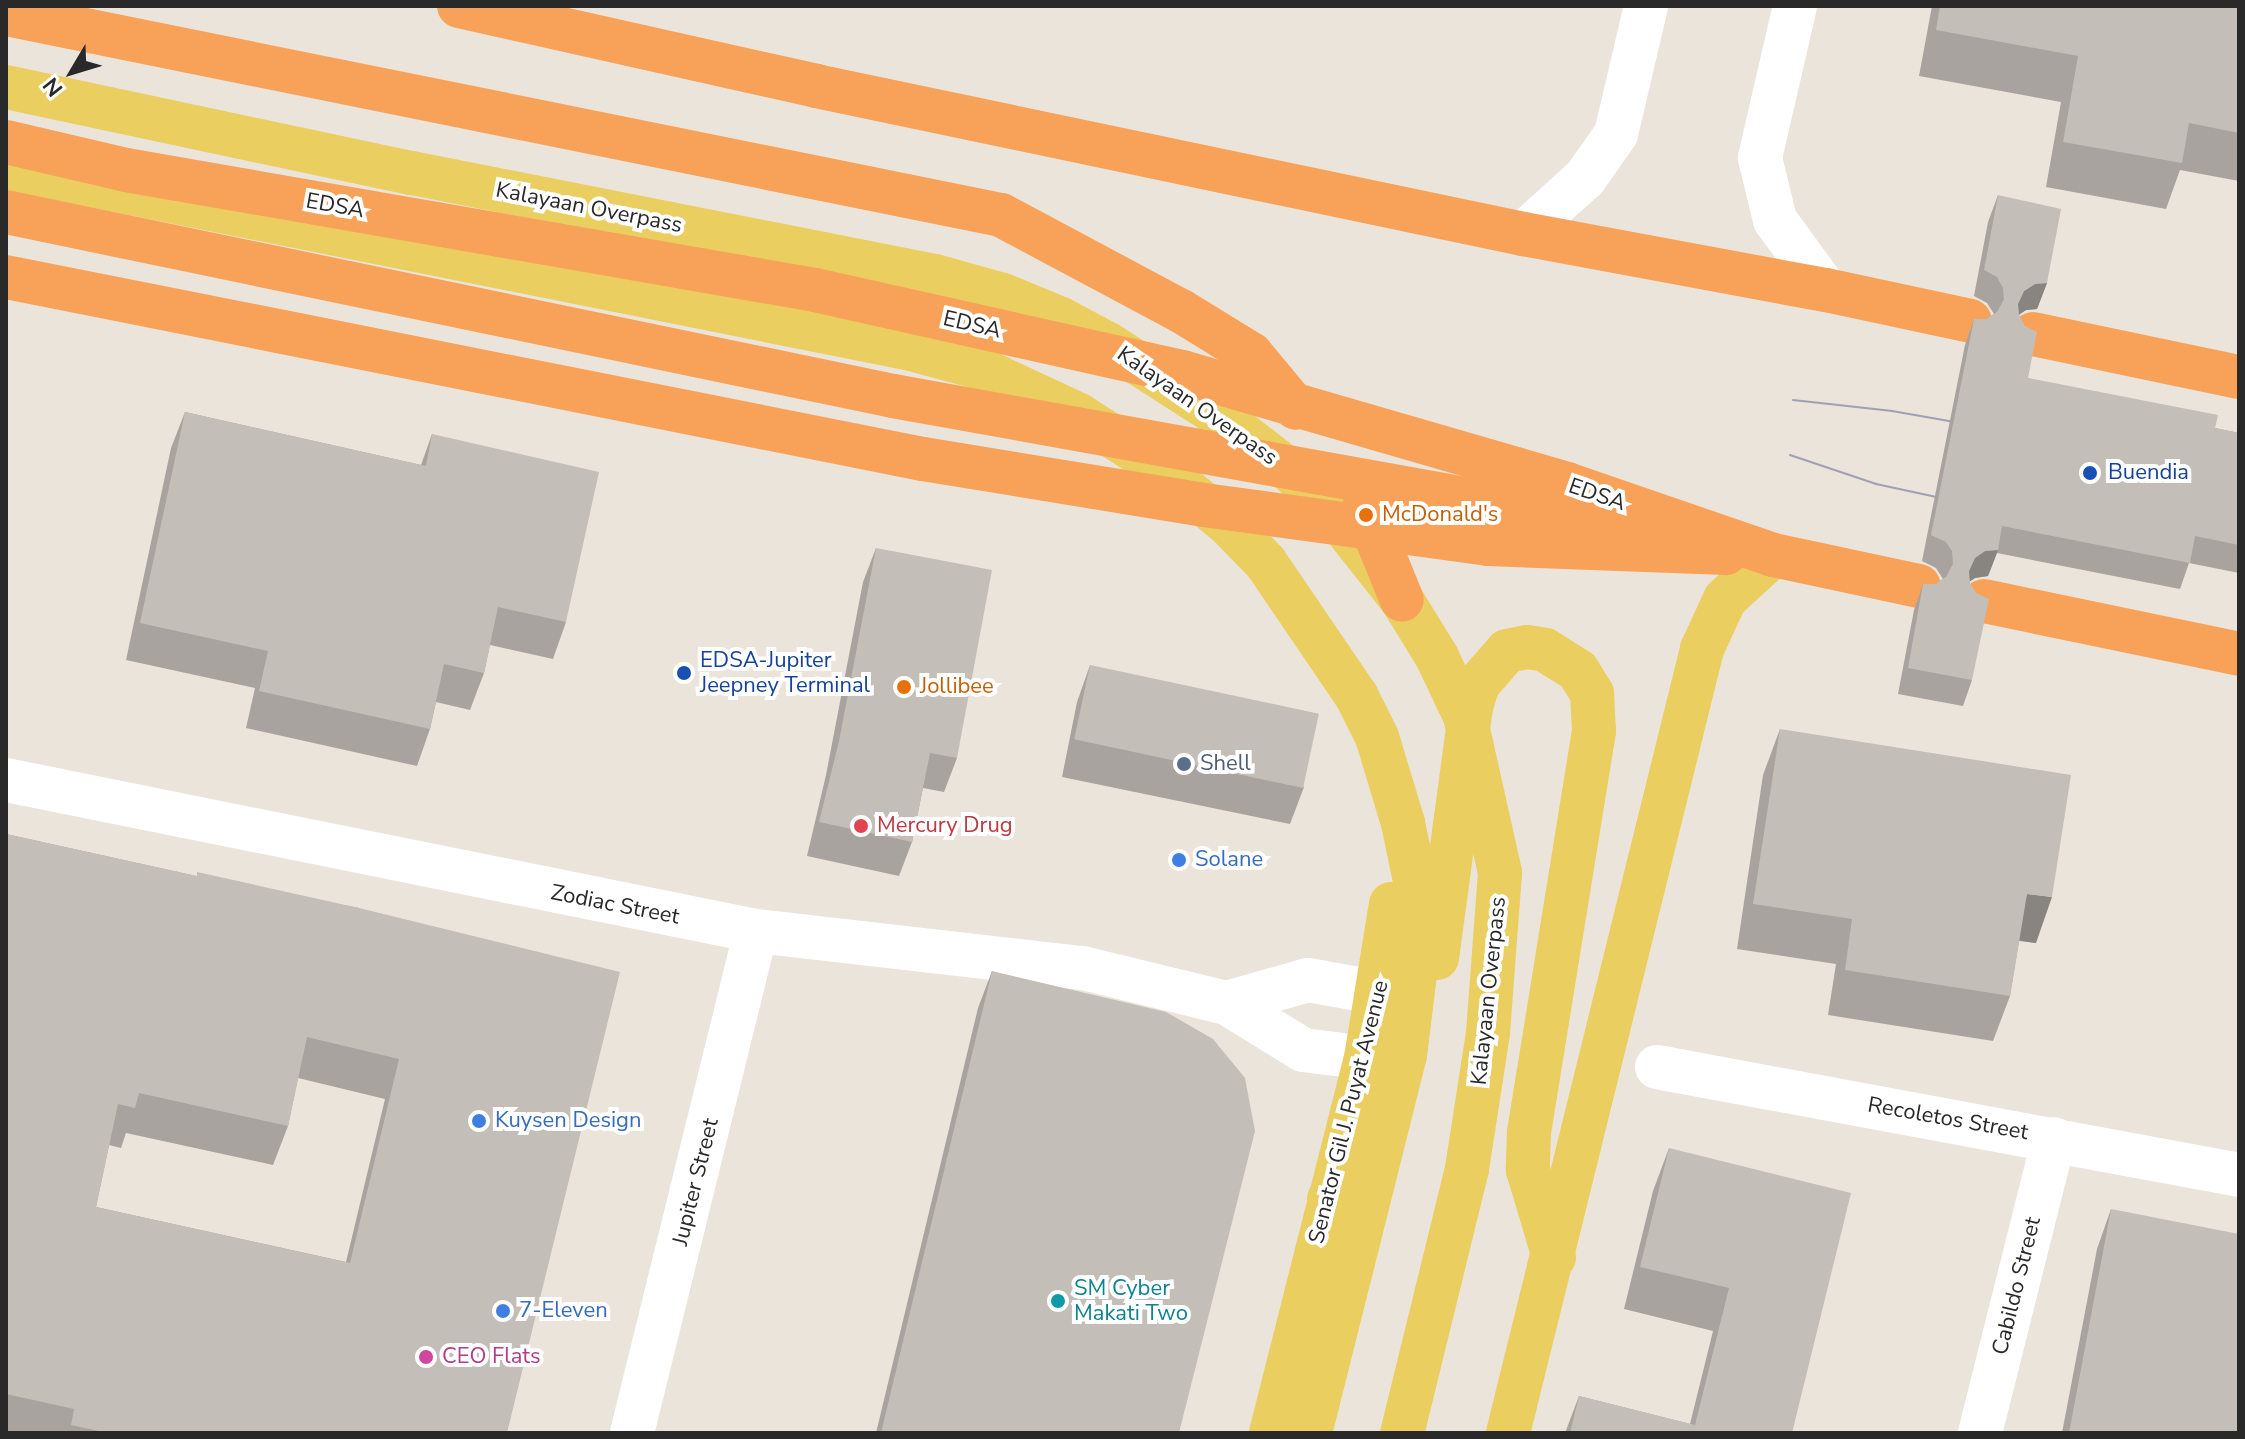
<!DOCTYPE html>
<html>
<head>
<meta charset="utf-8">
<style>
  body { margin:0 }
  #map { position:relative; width:2245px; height:1439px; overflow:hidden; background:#ebe4db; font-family:"Nunito Sans",sans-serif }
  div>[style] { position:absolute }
  .street>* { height:44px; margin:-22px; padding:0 22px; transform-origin:22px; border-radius:22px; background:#fff }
  .primary>* { height:44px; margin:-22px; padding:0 22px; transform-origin:22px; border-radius:22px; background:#ebce60 }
  .highway>* { height:44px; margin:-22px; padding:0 22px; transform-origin:22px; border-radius:22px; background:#f8a259 }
  .tram>* { height:2px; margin:-1px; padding:0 1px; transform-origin:1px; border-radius:1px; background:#9ea1b3 }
  .wall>* { inset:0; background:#a8a39e }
  .shaded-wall>* { inset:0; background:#888581 }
  .building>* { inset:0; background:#c3beb8; transform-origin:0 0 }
  .dots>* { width:22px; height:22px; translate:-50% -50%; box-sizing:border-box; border:4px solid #fff; border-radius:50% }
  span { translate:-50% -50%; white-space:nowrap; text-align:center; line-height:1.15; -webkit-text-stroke:8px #fff; paint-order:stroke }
  .street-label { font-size:22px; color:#292929 }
  .transit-label { font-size:22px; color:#164399 }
  .left { translate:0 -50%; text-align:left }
  .food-label { font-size:22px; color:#c56008 }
  .service-label { font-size:22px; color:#4e5e75 }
  .health-label { font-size:22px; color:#be3a42 }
  .shop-label { font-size:22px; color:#366cbe }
  .culture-label { font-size:22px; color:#0d838f }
  .hotel-label { font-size:22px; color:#b23c85 }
  .frame { position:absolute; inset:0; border:8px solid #292929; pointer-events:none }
  .north { position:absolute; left:32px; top:32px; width:80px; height:80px; -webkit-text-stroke:6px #fff; paint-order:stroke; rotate:232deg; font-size:22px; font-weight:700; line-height:32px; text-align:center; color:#292929 }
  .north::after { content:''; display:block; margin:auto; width:28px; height:36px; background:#292929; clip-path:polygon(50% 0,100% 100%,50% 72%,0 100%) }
</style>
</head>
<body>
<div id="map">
  <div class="street">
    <div style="left:1795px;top:6px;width:156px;rotate:103deg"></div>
    <div style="left:1760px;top:158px;width:64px;rotate:76.4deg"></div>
    <div style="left:1775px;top:220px;width:87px;rotate:53.9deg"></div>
    <div style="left:1523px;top:234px;width:84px;rotate:-42.1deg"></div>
    <div style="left:1585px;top:178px;width:54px;rotate:-54.8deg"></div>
    <div style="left:1616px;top:134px;width:131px;rotate:-76.8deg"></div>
    <div style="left:6px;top:780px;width:765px;rotate:11.38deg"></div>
    <div style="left:756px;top:931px;width:329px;rotate:6.5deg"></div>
    <div style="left:1083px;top:968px;width:148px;rotate:13.7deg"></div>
    <div style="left:1227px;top:1003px;width:89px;rotate:31.7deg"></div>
    <div style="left:1303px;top:1050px;width:64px;rotate:7.2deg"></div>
    <div style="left:1227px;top:1003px;width:84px;rotate:-15.9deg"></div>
    <div style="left:1308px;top:980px;width:73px;rotate:10.2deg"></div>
    <div style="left:1657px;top:1067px;width:592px;rotate:10.51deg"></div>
    <div style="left:632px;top:1433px;width:517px;rotate:-76.13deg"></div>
    <div style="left:1980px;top:1433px;width:303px;rotate:-75.9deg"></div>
  </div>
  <div class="primary">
    <div style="left:6px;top:87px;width:415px;rotate:12deg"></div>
    <div style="left:412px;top:173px;width:533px;rotate:11.14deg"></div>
    <div style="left:935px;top:276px;width:71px;rotate:15.6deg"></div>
    <div style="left:1003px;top:295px;width:63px;rotate:22.5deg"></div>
    <div style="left:1061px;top:319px;width:53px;rotate:28deg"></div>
    <div style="left:1108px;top:344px;width:126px;rotate:32.7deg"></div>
    <div style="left:1214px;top:412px;width:101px;rotate:37.8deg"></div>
    <div style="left:1294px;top:474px;width:63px;rotate:45.6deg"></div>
    <div style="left:1338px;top:519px;width:103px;rotate:51.7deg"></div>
    <div style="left:1402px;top:600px;width:67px;rotate:58.4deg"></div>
    <div style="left:1437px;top:657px;width:65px;rotate:64.6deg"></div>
    <div style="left:1465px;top:716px;width:161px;rotate:77.4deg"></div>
    <div style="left:1500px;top:873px;width:160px;rotate:94.3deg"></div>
    <div style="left:1488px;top:1033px;width:138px;rotate:98.8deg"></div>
    <div style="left:1467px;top:1169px;width:272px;rotate:103.8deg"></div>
    <div style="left:6px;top:168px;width:923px;rotate:11.31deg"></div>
    <div style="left:911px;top:349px;width:65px;rotate:15.1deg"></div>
    <div style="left:974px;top:366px;width:116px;rotate:25deg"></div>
    <div style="left:1079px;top:415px;width:89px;rotate:32.6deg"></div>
    <div style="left:1154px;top:463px;width:96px;rotate:39.5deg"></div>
    <div style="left:1228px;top:524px;width:54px;rotate:45.7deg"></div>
    <div style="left:1266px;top:563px;width:162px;rotate:55.8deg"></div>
    <div style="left:1357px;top:697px;width:45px;rotate:63.4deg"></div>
    <div style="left:1377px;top:737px;width:90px;rotate:73.2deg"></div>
    <div style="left:1403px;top:823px;width:64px;rotate:78.3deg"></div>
    <div style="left:1416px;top:886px;width:88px;rotate:90.7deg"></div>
    <div style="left:1415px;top:974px;width:82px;rotate:97deg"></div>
    <div style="left:1405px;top:1055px;width:390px;rotate:104.1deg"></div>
    <div style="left:1437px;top:958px;width:253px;rotate:-82.3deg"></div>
    <div style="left:1471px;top:707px;width:24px;rotate:-73deg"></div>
    <div style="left:1478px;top:684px;width:44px;rotate:-48.7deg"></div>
    <div style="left:1507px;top:651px;width:20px;rotate:-11deg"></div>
    <div style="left:1527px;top:647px;width:18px;rotate:9deg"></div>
    <div style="left:1545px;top:650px;width:39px;rotate:32deg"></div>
    <div style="left:1578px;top:671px;width:26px;rotate:58deg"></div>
    <div style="left:1592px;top:693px;width:38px;rotate:87deg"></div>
    <div style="left:1594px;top:731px;width:406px;rotate:99.2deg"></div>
    <div style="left:1529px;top:1132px;width:38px;rotate:92deg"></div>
    <div style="left:1528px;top:1170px;width:91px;rotate:73.4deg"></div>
    <div style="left:1329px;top:1199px;width:74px;rotate:-46.1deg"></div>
    <div style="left:1271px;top:1433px;width:387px;rotate:-75.8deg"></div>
    <div style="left:1366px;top:1058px;width:156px;rotate:-80.8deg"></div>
    <div style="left:1508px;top:1433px;width:808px;rotate:-76.1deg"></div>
    <div style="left:1702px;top:649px;width:55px;rotate:-65.3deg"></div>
    <div style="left:1725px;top:599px;width:65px;rotate:-42.5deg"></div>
  </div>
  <div class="highway">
    <div style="left:459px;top:6px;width:366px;rotate:12.6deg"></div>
    <div style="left:816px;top:86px;width:722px;rotate:11.82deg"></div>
    <div style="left:1523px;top:234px;width:308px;rotate:10.5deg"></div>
    <div style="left:1826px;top:290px;width:147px;rotate:12.1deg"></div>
    <div style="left:6px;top:14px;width:1015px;rotate:11.42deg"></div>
    <div style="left:1001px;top:215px;width:204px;rotate:28.1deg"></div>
    <div style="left:1181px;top:311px;width:82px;rotate:31.6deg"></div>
    <div style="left:1251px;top:354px;width:70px;rotate:50.2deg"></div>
    <div style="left:6px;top:142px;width:123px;rotate:13.1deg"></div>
    <div style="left:126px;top:170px;width:699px;rotate:9.88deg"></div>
    <div style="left:815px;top:290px;width:376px;rotate:12.6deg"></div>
    <div style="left:1182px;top:372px;width:401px;rotate:16.2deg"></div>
    <div style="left:1567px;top:484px;width:218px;rotate:19deg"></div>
    <div style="left:1773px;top:555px;width:149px;rotate:12deg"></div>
    <div style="left:6px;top:212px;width:906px;rotate:11.72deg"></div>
    <div style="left:893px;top:396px;width:751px;rotate:10.2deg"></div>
    <div style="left:6px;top:277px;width:935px;rotate:11.23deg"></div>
    <div style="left:923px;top:459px;width:285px;rotate:9.3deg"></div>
    <div style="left:1204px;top:505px;width:287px;rotate:7.8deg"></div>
    <div style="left:1488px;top:544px;width:238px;rotate:2.2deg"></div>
    <div style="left:2033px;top:334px;width:210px;rotate:11.8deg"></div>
    <div style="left:1364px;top:507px;width:100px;rotate:67.8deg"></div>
    <div style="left:1984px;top:601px;width:260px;rotate:11.7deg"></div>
  </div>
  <div class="tram">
    <div style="left:1793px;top:400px;width:100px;rotate:6.3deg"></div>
    <div style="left:1892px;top:411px;width:81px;rotate:9.9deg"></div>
    <div style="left:1790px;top:455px;width:91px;rotate:18.6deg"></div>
    <div style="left:1876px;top:484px;width:81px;rotate:12.1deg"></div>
  </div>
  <div class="wall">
    <div style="clip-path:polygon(1932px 6px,2239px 6px,2239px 181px,2180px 170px,2166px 209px,2046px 187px,2061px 102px,1919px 76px)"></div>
    <div style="clip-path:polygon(1998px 195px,2047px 283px,2037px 309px,2026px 310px,2019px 315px,2028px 378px,2215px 428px,2239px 433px,2239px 573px,2189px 563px,2180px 589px,1997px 553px,1988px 576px,1975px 578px,1970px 581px,1972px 680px,1963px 706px,1898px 694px,1914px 610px,1923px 584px,1935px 584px,1943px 579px,1936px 568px,1922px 561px,1965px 345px,1974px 319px,1986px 319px,1994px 314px,1987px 303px,1974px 296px,1988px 222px)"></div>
    <div style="clip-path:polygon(185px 412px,421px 465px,432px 434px,566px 622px,553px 659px,490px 645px,484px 673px,470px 710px,436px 702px,430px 729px,417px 766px,246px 728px,255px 688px,126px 660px,171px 448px)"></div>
    <div style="clip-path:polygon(876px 548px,957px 758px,944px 792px,923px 788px,912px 842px,899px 876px,807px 856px,826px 775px,863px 582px)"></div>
    <div style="clip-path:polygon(1090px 665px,1304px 787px,1290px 824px,1062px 777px,1077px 702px)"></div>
    <div style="clip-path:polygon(1780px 729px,2036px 943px,2019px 941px,2010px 996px,1993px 1041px,1828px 1015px,1836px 964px,1737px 949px,1763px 775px)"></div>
    <div style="clip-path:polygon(evenodd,6px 834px,196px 876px,359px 908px,507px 1433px,6px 1433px,6px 834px,298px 1078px,385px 1099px,346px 1262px,96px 1207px,109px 1145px,121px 1148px,126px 1133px,273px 1165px,288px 1126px,298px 1078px)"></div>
    <div style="clip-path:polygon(992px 971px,1179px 1433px,876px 1433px,978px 1008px)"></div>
    <div style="clip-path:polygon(1669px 1148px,1792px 1433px,1565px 1433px,1579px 1396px,1690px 1424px,1713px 1331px,1624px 1309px,1653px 1191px)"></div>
    <div style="clip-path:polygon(2111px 1209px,2239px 1433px,2062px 1433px,2097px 1249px)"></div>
  </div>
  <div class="shaded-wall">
    <div style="clip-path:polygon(2047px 283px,2037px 309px,2026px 310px,2015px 317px,2018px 304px,2024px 291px,2035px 284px)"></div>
    <div style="clip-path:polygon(1998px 550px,1988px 576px,1975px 578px,1966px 584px,1969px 571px,1975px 558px,1985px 551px)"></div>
    <div style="clip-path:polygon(2027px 894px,2052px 897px,2036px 943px,2010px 939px)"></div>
  </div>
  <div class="building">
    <div style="clip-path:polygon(1940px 6px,2239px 6px,2239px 133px,2189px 123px,2182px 163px,2063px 142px,2078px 56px,1936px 30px)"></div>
    <div style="clip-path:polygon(1998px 195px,2061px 209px,2047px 283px,2035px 284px,2024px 291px,2018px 304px,2019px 315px,2025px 326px,2037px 332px,2028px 378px,2218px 415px,2215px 428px,2239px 433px,2239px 545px,2195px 536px,2190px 563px,2002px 526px,1998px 550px,1985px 551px,1975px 558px,1969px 571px,1970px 583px,1976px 593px,1989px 599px,1972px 680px,1908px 668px,1923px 584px,1935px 584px,1946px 577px,1953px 564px,1952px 551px,1946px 542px,1931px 535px,1974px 319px,1986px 319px,1997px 312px,2004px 299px,2003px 288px,1997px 277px,1984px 270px)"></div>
    <div style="clip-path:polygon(185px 412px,426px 466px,432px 434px,599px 472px,566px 622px,498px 607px,484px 673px,444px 664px,430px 729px,259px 691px,268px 651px,140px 623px)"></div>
    <div style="clip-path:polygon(876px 548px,992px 570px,957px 758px,930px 753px,912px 842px,819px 822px,839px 741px)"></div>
    <div style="left:1090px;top:665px;width:234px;height:76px;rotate:12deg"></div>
    <div style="clip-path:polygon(1780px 729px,2071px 775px,2052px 897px,2027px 894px,2010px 996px,1845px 970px,1852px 919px,1753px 904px)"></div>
    <div style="clip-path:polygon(evenodd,6px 834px,197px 876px,197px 872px,359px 908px,620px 972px,507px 1433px,274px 1433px,266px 1431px,265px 1433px,108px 1433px,71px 1425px,74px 1409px,6px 1394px,6px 834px,307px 1037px,399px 1059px,350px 1263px,96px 1207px,118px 1104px,135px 1108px,139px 1093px,288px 1126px,307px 1037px)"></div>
    <div style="clip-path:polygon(992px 971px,1166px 1012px,1213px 1039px,1245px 1078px,1255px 1131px,1179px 1433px,881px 1433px)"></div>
    <div style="clip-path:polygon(1669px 1148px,1851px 1193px,1792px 1433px,1570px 1433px,1579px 1396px,1695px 1425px,1729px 1288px,1640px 1267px)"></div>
    <div style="clip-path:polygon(2111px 1209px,2239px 1234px,2239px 1433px,2069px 1433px)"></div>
  </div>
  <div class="dots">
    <div style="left:2090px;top:473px;background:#1a4fb4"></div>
    <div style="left:1366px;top:515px;background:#e8710a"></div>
    <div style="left:684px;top:673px;background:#1a4fb4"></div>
    <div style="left:904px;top:687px;background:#e8710a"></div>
    <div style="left:1184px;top:764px;background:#5c6f8a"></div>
    <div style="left:861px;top:826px;background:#e0444e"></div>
    <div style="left:1179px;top:860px;background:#3f7fe0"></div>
    <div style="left:479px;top:1121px;background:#3f7fe0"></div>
    <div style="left:1058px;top:1301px;background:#0f9aa8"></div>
    <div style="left:503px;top:1311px;background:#3f7fe0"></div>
    <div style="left:426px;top:1357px;background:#d1479c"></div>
  </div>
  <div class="street-label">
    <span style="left:335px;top:206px;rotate:10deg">EDSA</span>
    <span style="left:589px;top:208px;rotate:11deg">Kalayaan Overpass</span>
    <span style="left:972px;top:325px;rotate:13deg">EDSA</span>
    <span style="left:1197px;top:406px;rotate:35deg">Kalayaan Overpass</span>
    <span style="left:1597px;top:495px;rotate:19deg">EDSA</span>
    <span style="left:615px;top:905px;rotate:11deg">Zodiac Street</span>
    <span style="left:1489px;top:991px;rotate:-84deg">Kalayaan Overpass</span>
    <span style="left:1349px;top:1112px;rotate:-76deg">Senator Gil J. Puyat Avenue</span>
    <span style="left:1948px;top:1119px;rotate:10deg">Recoletos Street</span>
    <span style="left:696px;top:1182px;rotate:-76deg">Jupiter Street</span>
    <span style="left:2017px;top:1286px;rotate:-76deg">Cabildo Street</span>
  </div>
  <div class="transit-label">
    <span class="left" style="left:2108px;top:473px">Buendia</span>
    <span class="left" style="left:700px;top:673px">EDSA-Jupiter<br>Jeepney Terminal</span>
  </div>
  <div class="food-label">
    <span class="left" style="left:1382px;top:515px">McDonald's</span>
    <span class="left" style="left:920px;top:687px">Jollibee</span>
  </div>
  <div class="service-label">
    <span class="left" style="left:1200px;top:764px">Shell</span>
  </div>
  <div class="health-label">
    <span class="left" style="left:877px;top:826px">Mercury Drug</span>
  </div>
  <div class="shop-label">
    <span class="left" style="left:1195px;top:860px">Solane</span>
    <span class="left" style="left:495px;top:1121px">Kuysen Design</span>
    <span class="left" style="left:519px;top:1311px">7-Eleven</span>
  </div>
  <div class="culture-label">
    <span class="left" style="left:1074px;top:1301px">SM Cyber<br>Makati Two</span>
  </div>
  <div class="hotel-label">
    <span class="left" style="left:442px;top:1357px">CEO Flats</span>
  </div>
  <div class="frame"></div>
  <div class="north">N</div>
</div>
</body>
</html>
